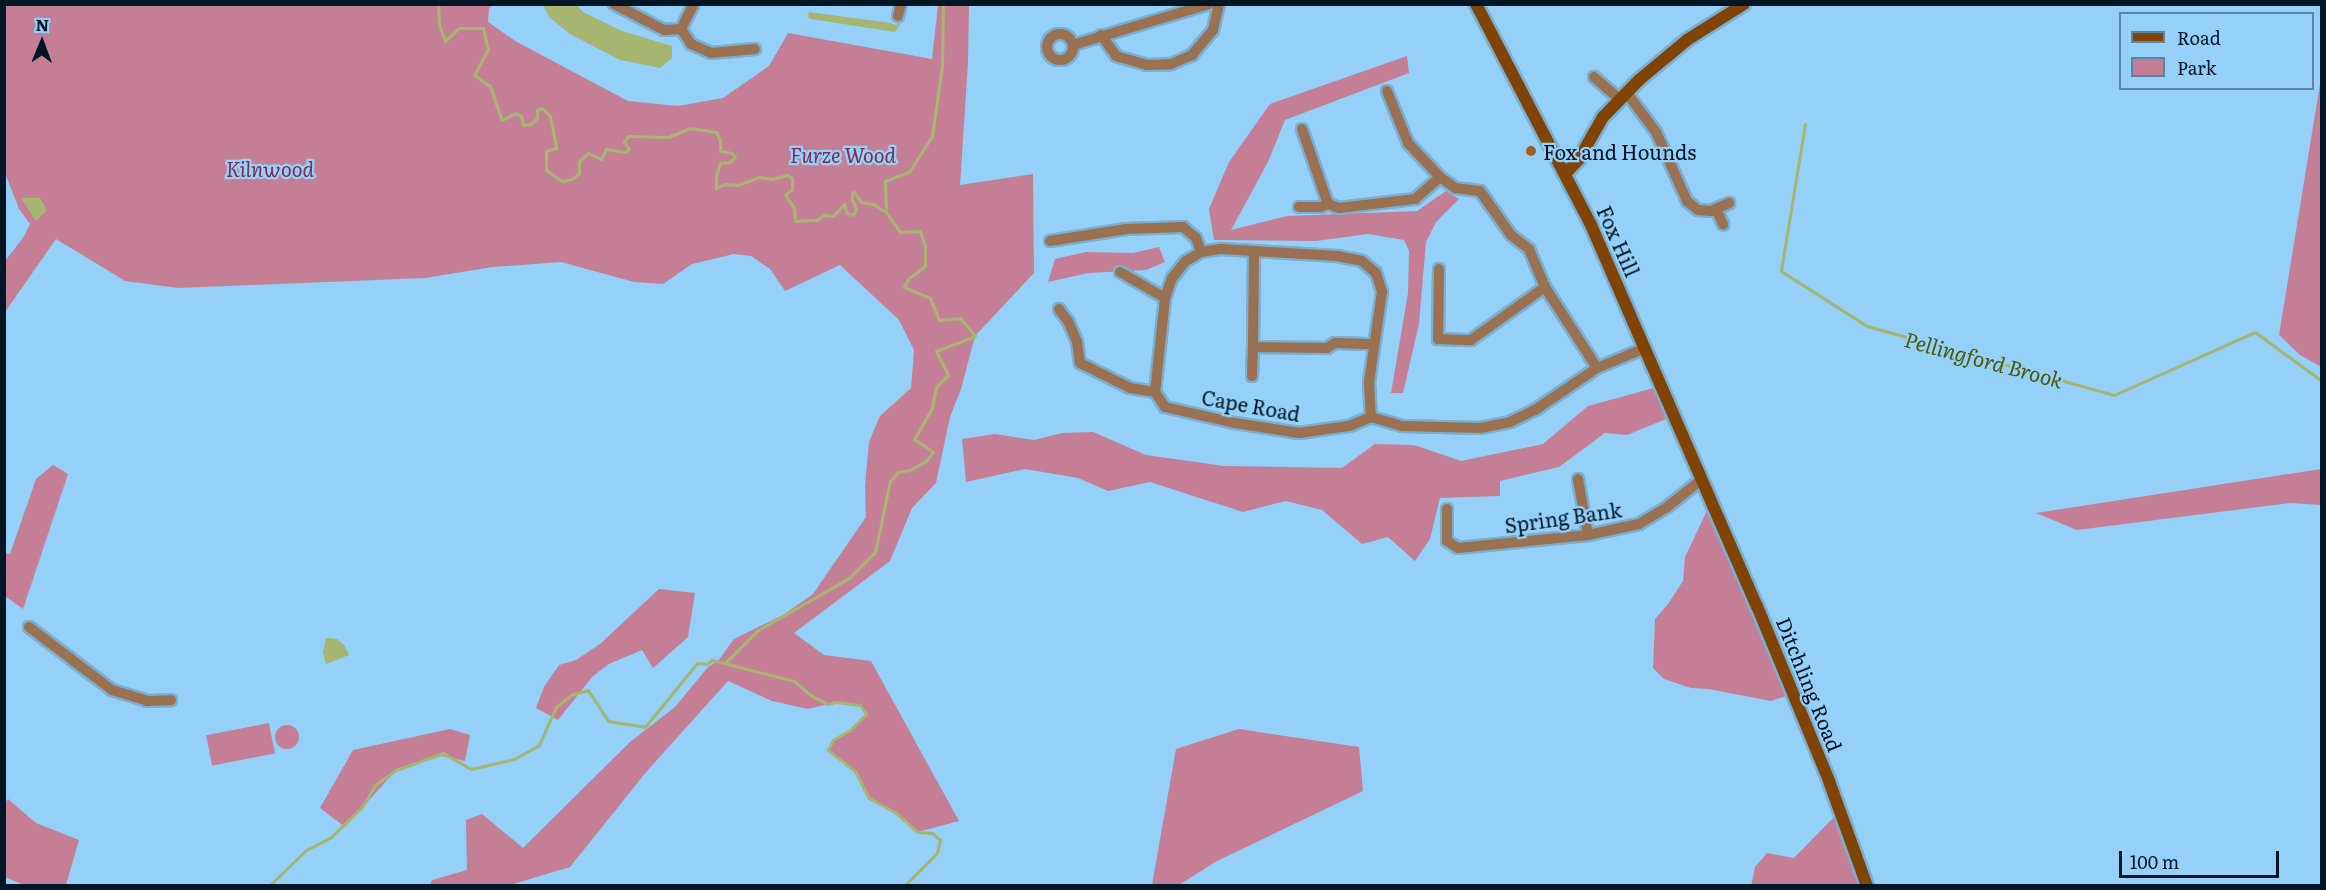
<!DOCTYPE html>
<html>
<head>
<meta charset="utf-8">
<style>
  body { margin:0 }
  #map { position:relative; width:2326px; height:890px; overflow:hidden; background:#94d0f8; font-family:Literata,serif }
  div>[style] { position:absolute }
  .green>* { inset:0; background:#c47f96; transform-origin:0 0 }
  .round { border-radius:50% }
  .water>* { inset:0; background:#a6b56f }
  .stream>* { height:3px; margin:-1.5px; padding:0 1.5px; transform-origin:1.5px; border-radius:1.5px; background:#a6b56f }
  .roads { filter:drop-shadow(2px 0 #7aafd2) drop-shadow(-2px 0 #7aafd2) drop-shadow(0 2px #7aafd2) drop-shadow(0 -2px #7aafd2) }
  .street>* { height:10px; margin:-5px; padding:0 5px; transform-origin:5px; border-radius:5px; background:#9a7151 }
  .street>.ring { margin:-5px; padding:0; box-sizing:content-box; background:none; border:10px solid #9a7151; border-radius:50% }
  .secondary>* { height:12px; margin:-6px; padding:0 6px; transform-origin:6px; border-radius:6px; background:#804506 }
  .dots>* { width:16px; height:16px; translate:-50% -50%; box-sizing:border-box; border:3px solid #94d0f8; border-radius:50% }
  span { translate:-50% -50%; white-space:nowrap; text-align:center; line-height:1.15; -webkit-text-stroke:4.5px #94d0f8; paint-order:stroke }
  .poi-label { font-size:20px; color:#011625 }
  .left { translate:0 -50%; text-align:left }
  .park-label { font-size:20px; color:#822b4e; font-style:italic }
  .street-label { font-size:20px; color:#011625 }
  .water-label { font-size:21px; color:#4c5805; font-style:italic }
  .frame { position:absolute; inset:0; border:6px solid #011625; pointer-events:none }
  .legend { position:absolute; left:2119px; top:12px; width:195px; height:78px; box-sizing:border-box; background:#94d0f8; border:2px solid #5986a4; margin:0; padding:8px 10px; list-style:none; font-size:18px; color:#011625 }
  .legend li { display:flex; align-items:center; gap:12px; height:30px }
  .legend b { width:30px; border:2px solid #5986a4 }
  .north { position:absolute; left:12px; top:12px; width:60px; height:60px; -webkit-text-stroke:4px #94d0f8; paint-order:stroke; rotate:1deg; font-size:16px; font-weight:700; line-height:24px; text-align:center; color:#011625 }
  .north::after { content:''; display:block; margin:auto; width:21px; height:27px; background:#011625; clip-path:polygon(50% 0,100% 100%,50% 72%,0 100%) }
  .scale { position:absolute; left:2119px; top:851px; width:160px; height:27px; box-sizing:border-box; border:3px solid #011625; border-top:0; padding-left:8px; font-size:18px; line-height:21px; white-space:nowrap; color:#011625; -webkit-text-stroke:4px #94d0f8; paint-order:stroke }
</style>
</head>
<body>
<div id="map">
  <div class="green">
    <div style="clip-path:polygon(5px 5px,493px 5px,489px 8px,488px 22px,517px 42px,628px 101px,678px 106px,723px 98px,769px 66px,788px 33px,932px 59px,938px 5px,969px 5px,968px 63px,960px 185px,1033px 174px,1034px 273px,975px 336px,961px 389px,950px 417px,936px 483px,912px 508px,890px 561px,794px 633px,824px 655px,871px 661px,959px 821px,918px 832px,896px 813px,869px 798px,855px 771px,828px 750px,833px 740px,850px 730px,866px 715px,860px 705px,836px 702px,808px 709px,772px 701px,728px 681px,647px 771px,570px 867px,510px 885px,430px 885px,432px 880px,467px 870px,466px 820px,482px 814px,523px 848px,630px 742px,675px 707px,708px 667px,718px 661px,734px 639px,783px 615px,813px 594px,866px 517px,865px 486px,869px 442px,880px 416px,911px 388px,914px 350px,899px 320px,840px 265px,785px 291px,770px 269px,751px 256px,734px 254px,692px 264px,663px 284px,634px 282px,561px 262px,493px 267px,425px 278px,178px 288px,125px 281px,56px 239px,5px 312px,5px 261px,23px 238px,30px 224px,19px 209px,5px 173px)"></div>
    <div style="clip-path:polygon(1407px 56px,1409px 73px,1285px 120px,1268px 162px,1231px 230px,1287px 216px,1417px 211px,1446px 191px,1459px 199px,1436px 222px,1426px 242px,1419px 324px,1403px 393px,1391px 393px,1408px 293px,1409px 251px,1404px 240px,1368px 234px,1316px 241px,1214px 240px,1209px 209px,1229px 162px,1270px 104px)"></div>
    <div style="clip-path:polygon(2321px 78px,2321px 367px,2300px 355px,2279px 335px)"></div>
    <div style="clip-path:polygon(1159px 247px,1165px 262px,1146px 270px,1088px 273px,1048px 282px,1055px 259px,1086px 252px,1133px 253px)"></div>
    <div style="clip-path:polygon(1654px 388px,1666px 419px,1627px 435px,1605px 433px,1559px 467px,1500px 481px,1500px 496px,1440px 498px,1430px 539px,1415px 561px,1388px 537px,1362px 544px,1322px 510px,1286px 501px,1243px 512px,1150px 482px,1108px 491px,1078px 478px,1025px 469px,966px 482px,962px 439px,995px 434px,1034px 440px,1062px 433px,1093px 432px,1146px 455px,1224px 466px,1342px 468px,1375px 444px,1414px 445px,1461px 461px,1543px 444px,1588px 406px)"></div>
    <div style="clip-path:polygon(53px 465px,68px 474px,23px 609px,5px 596px,5px 553px,10px 554px,36px 479px)"></div>
    <div style="clip-path:polygon(2321px 469px,2321px 505px,2290px 503px,2077px 530px,2036px 513px)"></div>
    <div style="clip-path:polygon(1712px 500px,1792px 694px,1771px 701px,1708px 689px,1691px 688px,1664px 679px,1653px 668px,1655px 619px,1668px 604px,1683px 581px,1685px 557px)"></div>
    <div style="clip-path:polygon(659px 589px,695px 593px,688px 637px,653px 668px,642px 650px,609px 664px,593px 676px,558px 720px,536px 708px,544px 687px,559px 665px,576px 660px,600px 644px)"></div>
    <div style="left:269px;top:723px;width:31px;height:64px;rotate:79deg"></div>
    <div class="round" style="left:275px;top:725px;width:24px;height:24px"></div>
    <div style="clip-path:polygon(450px 729px,470px 735px,465px 761px,442px 756px,397px 769px,345px 827px,320px 808px,353px 750px)"></div>
    <div style="clip-path:polygon(1239px 729px,1359px 747px,1363px 791px,1217px 861px,1179px 885px,1152px 885px,1176px 749px)"></div>
    <div style="clip-path:polygon(8px 799px,36px 823px,79px 840px,66px 885px,24px 885px,5px 877px,4px 804px)"></div>
    <div style="clip-path:polygon(1840px 811px,1867px 885px,1751px 886px,1755px 867px,1767px 853px,1794px 858px)"></div>
  </div>
  <div class="water">
    <div style="clip-path:polygon(543px 5px,577px 5px,583px 12px,622px 31px,672px 46px,672px 58px,660px 68px,620px 60px,570px 34px,549px 17px)"></div>
    <div style="clip-path:polygon(809px 12px,891px 23px,899px 26px,895px 32px,811px 19px,808px 17px)"></div>
    <div style="clip-path:polygon(21px 198px,40px 198px,47px 210px,36px 221px)"></div>
    <div style="clip-path:polygon(326px 638px,337px 639px,344px 645px,349px 655px,326px 664px,323px 653px)"></div>
  </div>
  <div class="stream">
    <div style="left:438px;top:4px;width:21px;rotate:87deg"></div>
    <div style="left:439px;top:25px;width:17px;rotate:69deg"></div>
    <div style="left:445px;top:41px;width:19px;rotate:-43deg"></div>
    <div style="left:459px;top:28px;width:24px"></div>
    <div style="left:483px;top:28px;width:22px;rotate:77deg"></div>
    <div style="left:488px;top:49px;width:30px;rotate:118deg"></div>
    <div style="left:474px;top:75px;width:19px;rotate:35deg"></div>
    <div style="left:490px;top:86px;width:36px;rotate:71deg"></div>
    <div style="left:502px;top:120px;width:16px;rotate:-27deg"></div>
    <div style="left:516px;top:113px;width:6px;rotate:31deg"></div>
    <div style="left:521px;top:116px;width:9px;rotate:77deg"></div>
    <div style="left:523px;top:125px;width:8px;rotate:-7deg"></div>
    <div style="left:531px;top:124px;width:8px;rotate:-45deg"></div>
    <div style="left:537px;top:118px;width:8px;rotate:-90deg"></div>
    <div style="left:537px;top:110px;width:5px;rotate:-22deg"></div>
    <div style="left:542px;top:108px;width:11px;rotate:45deg"></div>
    <div style="left:550px;top:116px;width:33px;rotate:79deg"></div>
    <div style="left:556px;top:148px;width:10px;rotate:163deg"></div>
    <div style="left:546px;top:151px;width:19px;rotate:90deg"></div>
    <div style="left:546px;top:170px;width:19px;rotate:35deg"></div>
    <div style="left:562px;top:181px;width:10px;rotate:-11deg"></div>
    <div style="left:572px;top:179px;width:9px;rotate:-41deg"></div>
    <div style="left:579px;top:173px;width:12px;rotate:-90deg"></div>
    <div style="left:579px;top:161px;width:12px;rotate:-42deg"></div>
    <div style="left:588px;top:153px;width:14px;rotate:25deg"></div>
    <div style="left:601px;top:159px;width:11px;rotate:-63deg"></div>
    <div style="left:606px;top:149px;width:19px;rotate:9deg"></div>
    <div style="left:625px;top:152px;width:5px;rotate:-37deg"></div>
    <div style="left:629px;top:149px;width:9px;rotate:-126deg"></div>
    <div style="left:624px;top:142px;width:7px;rotate:-56deg"></div>
    <div style="left:628px;top:136px;width:40px;rotate:1.4deg"></div>
    <div style="left:668px;top:137px;width:24px;rotate:-22deg"></div>
    <div style="left:690px;top:128px;width:26px;rotate:9deg"></div>
    <div style="left:716px;top:132px;width:9px;rotate:63deg"></div>
    <div style="left:720px;top:140px;width:11px;rotate:90deg"></div>
    <div style="left:720px;top:151px;width:12px;rotate:9deg"></div>
    <div style="left:732px;top:153px;width:5px;rotate:53deg"></div>
    <div style="left:735px;top:157px;width:7px;rotate:135deg"></div>
    <div style="left:730px;top:162px;width:10px;rotate:174deg"></div>
    <div style="left:720px;top:163px;width:13px;rotate:108deg"></div>
    <div style="left:716px;top:175px;width:13px;rotate:90deg"></div>
    <div style="left:716px;top:188px;width:10px;rotate:-24deg"></div>
    <div style="left:725px;top:184px;width:13px;rotate:4deg"></div>
    <div style="left:738px;top:185px;width:22px;rotate:-21deg"></div>
    <div style="left:759px;top:177px;width:13px;rotate:9deg"></div>
    <div style="left:772px;top:179px;width:16px;rotate:-15deg"></div>
    <div style="left:787px;top:175px;width:6px;rotate:31deg"></div>
    <div style="left:792px;top:178px;width:11px;rotate:90deg"></div>
    <div style="left:792px;top:189px;width:9px;rotate:139deg"></div>
    <div style="left:785px;top:195px;width:16px;rotate:55deg"></div>
    <div style="left:794px;top:208px;width:13px;rotate:86deg"></div>
    <div style="left:795px;top:221px;width:22px;rotate:-3deg"></div>
    <div style="left:817px;top:220px;width:9px;rotate:-36deg"></div>
    <div style="left:824px;top:215px;width:9px;rotate:6deg"></div>
    <div style="left:833px;top:216px;width:16px;rotate:-47deg"></div>
    <div style="left:844px;top:204px;width:9px;rotate:72deg"></div>
    <div style="left:847px;top:213px;width:6px;rotate:18deg"></div>
    <div style="left:853px;top:215px;width:7px;rotate:-63deg"></div>
    <div style="left:856px;top:209px;width:11px;rotate:-112deg"></div>
    <div style="left:852px;top:199px;width:6px;rotate:-90deg"></div>
    <div style="left:852px;top:193px;width:2px;rotate:-27deg"></div>
    <div style="left:854px;top:192px;width:12px;rotate:55deg"></div>
    <div style="left:861px;top:202px;width:12px;rotate:9deg"></div>
    <div style="left:873px;top:204px;width:15px;rotate:32deg"></div>
    <div style="left:886px;top:212px;width:24px;rotate:55deg"></div>
    <div style="left:900px;top:232px;width:20px;rotate:-3deg"></div>
    <div style="left:920px;top:231px;width:16px;rotate:72deg"></div>
    <div style="left:925px;top:246px;width:20px;rotate:90deg"></div>
    <div style="left:925px;top:266px;width:21px;rotate:143deg"></div>
    <div style="left:908px;top:279px;width:9px;rotate:117deg"></div>
    <div style="left:904px;top:287px;width:28px;rotate:23deg"></div>
    <div style="left:930px;top:298px;width:24px;rotate:68deg"></div>
    <div style="left:939px;top:320px;width:21px;rotate:-5deg"></div>
    <div style="left:960px;top:318px;width:23px;rotate:50deg"></div>
    <div style="left:975px;top:336px;width:42px;rotate:159deg"></div>
    <div style="left:936px;top:351px;width:27px;rotate:63deg"></div>
    <div style="left:948px;top:375px;width:17px;rotate:135deg"></div>
    <div style="left:936px;top:387px;width:21px;rotate:101deg"></div>
    <div style="left:932px;top:408px;width:36px;rotate:120deg"></div>
    <div style="left:914px;top:439px;width:23px;rotate:34deg"></div>
    <div style="left:933px;top:452px;width:11px;rotate:128deg"></div>
    <div style="left:926px;top:461px;width:18px;rotate:151deg"></div>
    <div style="left:910px;top:470px;width:12px;rotate:171deg"></div>
    <div style="left:898px;top:472px;width:12px;rotate:132deg"></div>
    <div style="left:890px;top:481px;width:73px;rotate:101.9deg"></div>
    <div style="left:875px;top:552px;width:37px;rotate:135deg"></div>
    <div style="left:849px;top:578px;width:106px;rotate:150.1deg"></div>
    <div style="left:757px;top:631px;width:45px;rotate:135deg"></div>
    <div style="left:898px;top:24px;width:22px;rotate:-66deg"></div>
    <div style="left:1805px;top:124px;width:149px;rotate:99.3deg"></div>
    <div style="left:1781px;top:271px;width:102px;rotate:32.6deg"></div>
    <div style="left:1867px;top:326px;width:256px;rotate:15.6deg"></div>
    <div style="left:2114px;top:395px;width:154px;rotate:-24.1deg"></div>
    <div style="left:2255px;top:332px;width:83px;rotate:36.2deg"></div>
    <div style="left:886px;top:212px;width:31px;rotate:-92deg"></div>
    <div style="left:885px;top:181px;width:26px;rotate:-21deg"></div>
    <div style="left:909px;top:172px;width:43px;rotate:-57.4deg"></div>
    <div style="left:932px;top:136px;width:71px;rotate:-81.9deg"></div>
    <div style="left:942px;top:66px;width:62px;rotate:-89.1deg"></div>
    <div style="left:269px;top:886px;width:52px;rotate:-44.2deg"></div>
    <div style="left:306px;top:850px;width:28px;rotate:-27deg"></div>
    <div style="left:331px;top:837px;width:43px;rotate:-44.1deg"></div>
    <div style="left:362px;top:807px;width:26px;rotate:-59deg"></div>
    <div style="left:375px;top:785px;width:26px;rotate:-36deg"></div>
    <div style="left:396px;top:770px;width:50px;rotate:-19.9deg"></div>
    <div style="left:443px;top:753px;width:32px;rotate:30deg"></div>
    <div style="left:471px;top:769px;width:44px;rotate:-13.1deg"></div>
    <div style="left:514px;top:759px;width:29px;rotate:-29deg"></div>
    <div style="left:539px;top:745px;width:42px;rotate:-65.9deg"></div>
    <div style="left:556px;top:707px;width:19px;rotate:-39deg"></div>
    <div style="left:571px;top:695px;width:18px;rotate:-16deg"></div>
    <div style="left:588px;top:690px;width:37px;rotate:57deg"></div>
    <div style="left:608px;top:721px;width:37px;rotate:9deg"></div>
    <div style="left:645px;top:727px;width:82px;rotate:-50.9deg"></div>
    <div style="left:697px;top:663px;width:10px;rotate:6deg"></div>
    <div style="left:707px;top:664px;width:6px;rotate:-39deg"></div>
    <div style="left:712px;top:660px;width:85px;rotate:14.4deg"></div>
    <div style="left:794px;top:681px;width:23px;rotate:40deg"></div>
    <div style="left:812px;top:696px;width:18px;rotate:27deg"></div>
    <div style="left:828px;top:704px;width:8px;rotate:-14deg"></div>
    <div style="left:836px;top:702px;width:24px;rotate:7deg"></div>
    <div style="left:860px;top:705px;width:11px;rotate:56deg"></div>
    <div style="left:866px;top:714px;width:23px;rotate:135deg"></div>
    <div style="left:850px;top:730px;width:20px;rotate:150deg"></div>
    <div style="left:833px;top:740px;width:11px;rotate:117deg"></div>
    <div style="left:828px;top:750px;width:34px;rotate:38deg"></div>
    <div style="left:855px;top:771px;width:30px;rotate:63deg"></div>
    <div style="left:869px;top:798px;width:31px;rotate:29deg"></div>
    <div style="left:896px;top:813px;width:29px;rotate:41deg"></div>
    <div style="left:918px;top:832px;width:14px;rotate:4deg"></div>
    <div style="left:932px;top:833px;width:11px;rotate:41deg"></div>
    <div style="left:940px;top:840px;width:13px;rotate:103deg"></div>
    <div style="left:937px;top:853px;width:47px;rotate:135deg"></div>
  </div>
  <div class="roads">
    <div class="street">
      <div style="left:614px;top:4px;width:56px;rotate:27.5deg"></div>
      <div style="left:664px;top:30px;width:17px;rotate:-3deg"></div>
      <div style="left:681px;top:29px;width:28px;rotate:-63deg"></div>
      <div style="left:898px;top:16px;width:12px;rotate:-76deg"></div>
      <div style="left:681px;top:29px;width:18px;rotate:56deg"></div>
      <div style="left:691px;top:44px;width:22px;rotate:24deg"></div>
      <div style="left:711px;top:53px;width:44px;rotate:-5.2deg"></div>
      <div class="ring" style="left:1047px;top:34px;width:16px;height:16px"></div>
      <div style="left:1101px;top:35px;width:26px;rotate:54deg"></div>
      <div style="left:1116px;top:56px;width:32px;rotate:16deg"></div>
      <div style="left:1147px;top:65px;width:24px;rotate:-2deg"></div>
      <div style="left:1171px;top:64px;width:23px;rotate:-23deg"></div>
      <div style="left:1192px;top:55px;width:33px;rotate:-50deg"></div>
      <div style="left:1213px;top:30px;width:27px;rotate:-77deg"></div>
      <div style="left:1073px;top:45px;width:142px;rotate:-16.8deg"></div>
      <div style="left:1594px;top:77px;width:33px;rotate:41deg"></div>
      <div style="left:1387px;top:91px;width:56px;rotate:68deg"></div>
      <div style="left:1408px;top:143px;width:47px;rotate:46.7deg"></div>
      <div style="left:1440px;top:177px;width:19px;rotate:36deg"></div>
      <div style="left:1455px;top:188px;width:25px;rotate:7deg"></div>
      <div style="left:1480px;top:191px;width:54px;rotate:54.8deg"></div>
      <div style="left:1511px;top:235px;width:23px;rotate:38deg"></div>
      <div style="left:1529px;top:249px;width:41px;rotate:67.2deg"></div>
      <div style="left:1545px;top:287px;width:96px;rotate:57.3deg"></div>
      <div style="left:1626px;top:92px;width:50px;rotate:53.1deg"></div>
      <div style="left:1656px;top:132px;width:76px;rotate:65.8deg"></div>
      <div style="left:1687px;top:201px;width:14px;rotate:39deg"></div>
      <div style="left:1698px;top:210px;width:13px;rotate:4deg"></div>
      <div style="left:1711px;top:211px;width:20px;rotate:-24deg"></div>
      <div style="left:1302px;top:129px;width:79px;rotate:70.9deg"></div>
      <div style="left:1299px;top:207px;width:22px"></div>
      <div style="left:1321px;top:207px;width:8px;rotate:-23deg"></div>
      <div style="left:1328px;top:204px;width:12px;rotate:20deg"></div>
      <div style="left:1339px;top:208px;width:77px;rotate:-6.8deg"></div>
      <div style="left:1415px;top:199px;width:33px;rotate:-41deg"></div>
      <div style="left:1716px;top:209px;width:17px;rotate:65deg"></div>
      <div style="left:1050px;top:241px;width:77px;rotate:-9deg"></div>
      <div style="left:1126px;top:229px;width:57px;rotate:-2deg"></div>
      <div style="left:1183px;top:227px;width:17px;rotate:40deg"></div>
      <div style="left:1196px;top:238px;width:15px;rotate:70deg"></div>
      <div style="left:1254px;top:251px;width:96px;rotate:90.6deg"></div>
      <div style="left:1253px;top:347px;width:74px;rotate:0.8deg"></div>
      <div style="left:1327px;top:348px;width:9px;rotate:-32deg"></div>
      <div style="left:1335px;top:343px;width:38px;rotate:2deg"></div>
      <div style="left:1439px;top:269px;width:70px;rotate:90.8deg"></div>
      <div style="left:1438px;top:339px;width:33px;rotate:2deg"></div>
      <div style="left:1471px;top:340px;width:91px;rotate:-35.6deg"></div>
      <div style="left:1120px;top:272px;width:52px;rotate:30deg"></div>
      <div style="left:1059px;top:309px;width:17px;rotate:54deg"></div>
      <div style="left:1069px;top:323px;width:21px;rotate:67deg"></div>
      <div style="left:1077px;top:342px;width:21px;rotate:82deg"></div>
      <div style="left:1080px;top:363px;width:56px;rotate:26.6deg"></div>
      <div style="left:1130px;top:388px;width:25px;rotate:9deg"></div>
      <div style="left:1155px;top:392px;width:18px;rotate:56deg"></div>
      <div style="left:1165px;top:407px;width:72px;rotate:12.9deg"></div>
      <div style="left:1235px;top:423px;width:65px;rotate:8.9deg"></div>
      <div style="left:1299px;top:433px;width:50px;rotate:-8deg"></div>
      <div style="left:1349px;top:426px;width:24px;rotate:-22deg"></div>
      <div style="left:1371px;top:417px;width:32px;rotate:16deg"></div>
      <div style="left:1402px;top:426px;width:78px;rotate:1.5deg"></div>
      <div style="left:1480px;top:428px;width:31px;rotate:-11deg"></div>
      <div style="left:1510px;top:422px;width:28px;rotate:-26deg"></div>
      <div style="left:1535px;top:410px;width:75px;rotate:-34.1deg"></div>
      <div style="left:1597px;top:368px;width:52px;rotate:-22.6deg"></div>
      <div style="left:1252px;top:376px;width:29px;rotate:-88deg"></div>
      <div style="left:1155px;top:392px;width:95px;rotate:-83.9deg"></div>
      <div style="left:1165px;top:298px;width:21px;rotate:-71deg"></div>
      <div style="left:1172px;top:278px;width:22px;rotate:-51deg"></div>
      <div style="left:1186px;top:261px;width:17px;rotate:-31deg"></div>
      <div style="left:1201px;top:252px;width:20px;rotate:-9deg"></div>
      <div style="left:1221px;top:249px;width:116px;rotate:3.5deg"></div>
      <div style="left:1337px;top:256px;width:25px;rotate:11deg"></div>
      <div style="left:1362px;top:261px;width:18px;rotate:41deg"></div>
      <div style="left:1376px;top:273px;width:20px;rotate:72deg"></div>
      <div style="left:1382px;top:292px;width:91px;rotate:98.2deg"></div>
      <div style="left:1369px;top:382px;width:35px;rotate:87deg"></div>
      <div style="left:1578px;top:479px;width:57px;rotate:79.9deg"></div>
      <div style="left:1447px;top:509px;width:32px;rotate:90deg"></div>
      <div style="left:1447px;top:541px;width:13px;rotate:32deg"></div>
      <div style="left:1458px;top:548px;width:131px;rotate:-5.7deg"></div>
      <div style="left:1588px;top:535px;width:52px;rotate:-12.2deg"></div>
      <div style="left:1639px;top:524px;width:31px;rotate:-31deg"></div>
      <div style="left:1666px;top:508px;width:46px;rotate:-38.9deg"></div>
      <div style="left:29px;top:627px;width:104px;rotate:37.2deg"></div>
      <div style="left:112px;top:690px;width:37px;rotate:17deg"></div>
      <div style="left:147px;top:701px;width:24px;rotate:-2deg"></div>
    </div>
    <div class="secondary">
      <div style="left:1476px;top:4px;width:249px;rotate:62.5deg"></div>
      <div style="left:1591px;top:225px;width:416px;rotate:66.5deg"></div>
      <div style="left:1757px;top:606px;width:189px;rotate:67.6deg"></div>
      <div style="left:1829px;top:781px;width:112px;rotate:70.1deg"></div>
      <div style="left:1566px;top:173px;width:19px;rotate:-47deg"></div>
      <div style="left:1579px;top:159px;width:48px;rotate:-60.3deg"></div>
      <div style="left:1603px;top:117px;width:52px;rotate:-45.8deg"></div>
      <div style="left:1639px;top:80px;width:62px;rotate:-39.8deg"></div>
      <div style="left:1687px;top:40px;width:67px;rotate:-32.3deg"></div>
    </div>
  </div>
  <div class="dots">
    <div style="left:1531px;top:151px;background:#a06028"></div>
  </div>
  <div class="poi-label">
    <span class="left" style="left:1543px;top:151px">Fox and Hounds</span>
  </div>
  <div class="park-label">
    <span style="left:843px;top:154px">Furze Wood</span>
    <span style="left:270px;top:168px">Kilnwood</span>
  </div>
  <div class="street-label">
    <span style="left:1619px;top:241px;rotate:66deg">Fox Hill</span>
    <span style="left:1251px;top:405px;rotate:10deg">Cape Road</span>
    <span style="left:1563px;top:517px;rotate:-8deg">Spring Bank</span>
    <span style="left:1810px;top:684px;rotate:68deg">Ditchling Road</span>
  </div>
  <div class="water-label">
    <span style="left:1984px;top:359px;rotate:15deg">Pellingford Brook</span>
  </div>
  <div class="frame"></div>
  <ul class="legend">
  <li><b style="height:8px;background:#804506"></b>Road</li>
  <li><b style="height:16px;background:#c47f96"></b>Park</li>
  </ul>
  <div class="north">N</div>
  <div class="scale">100 m</div>
</div>
</body>
</html>
